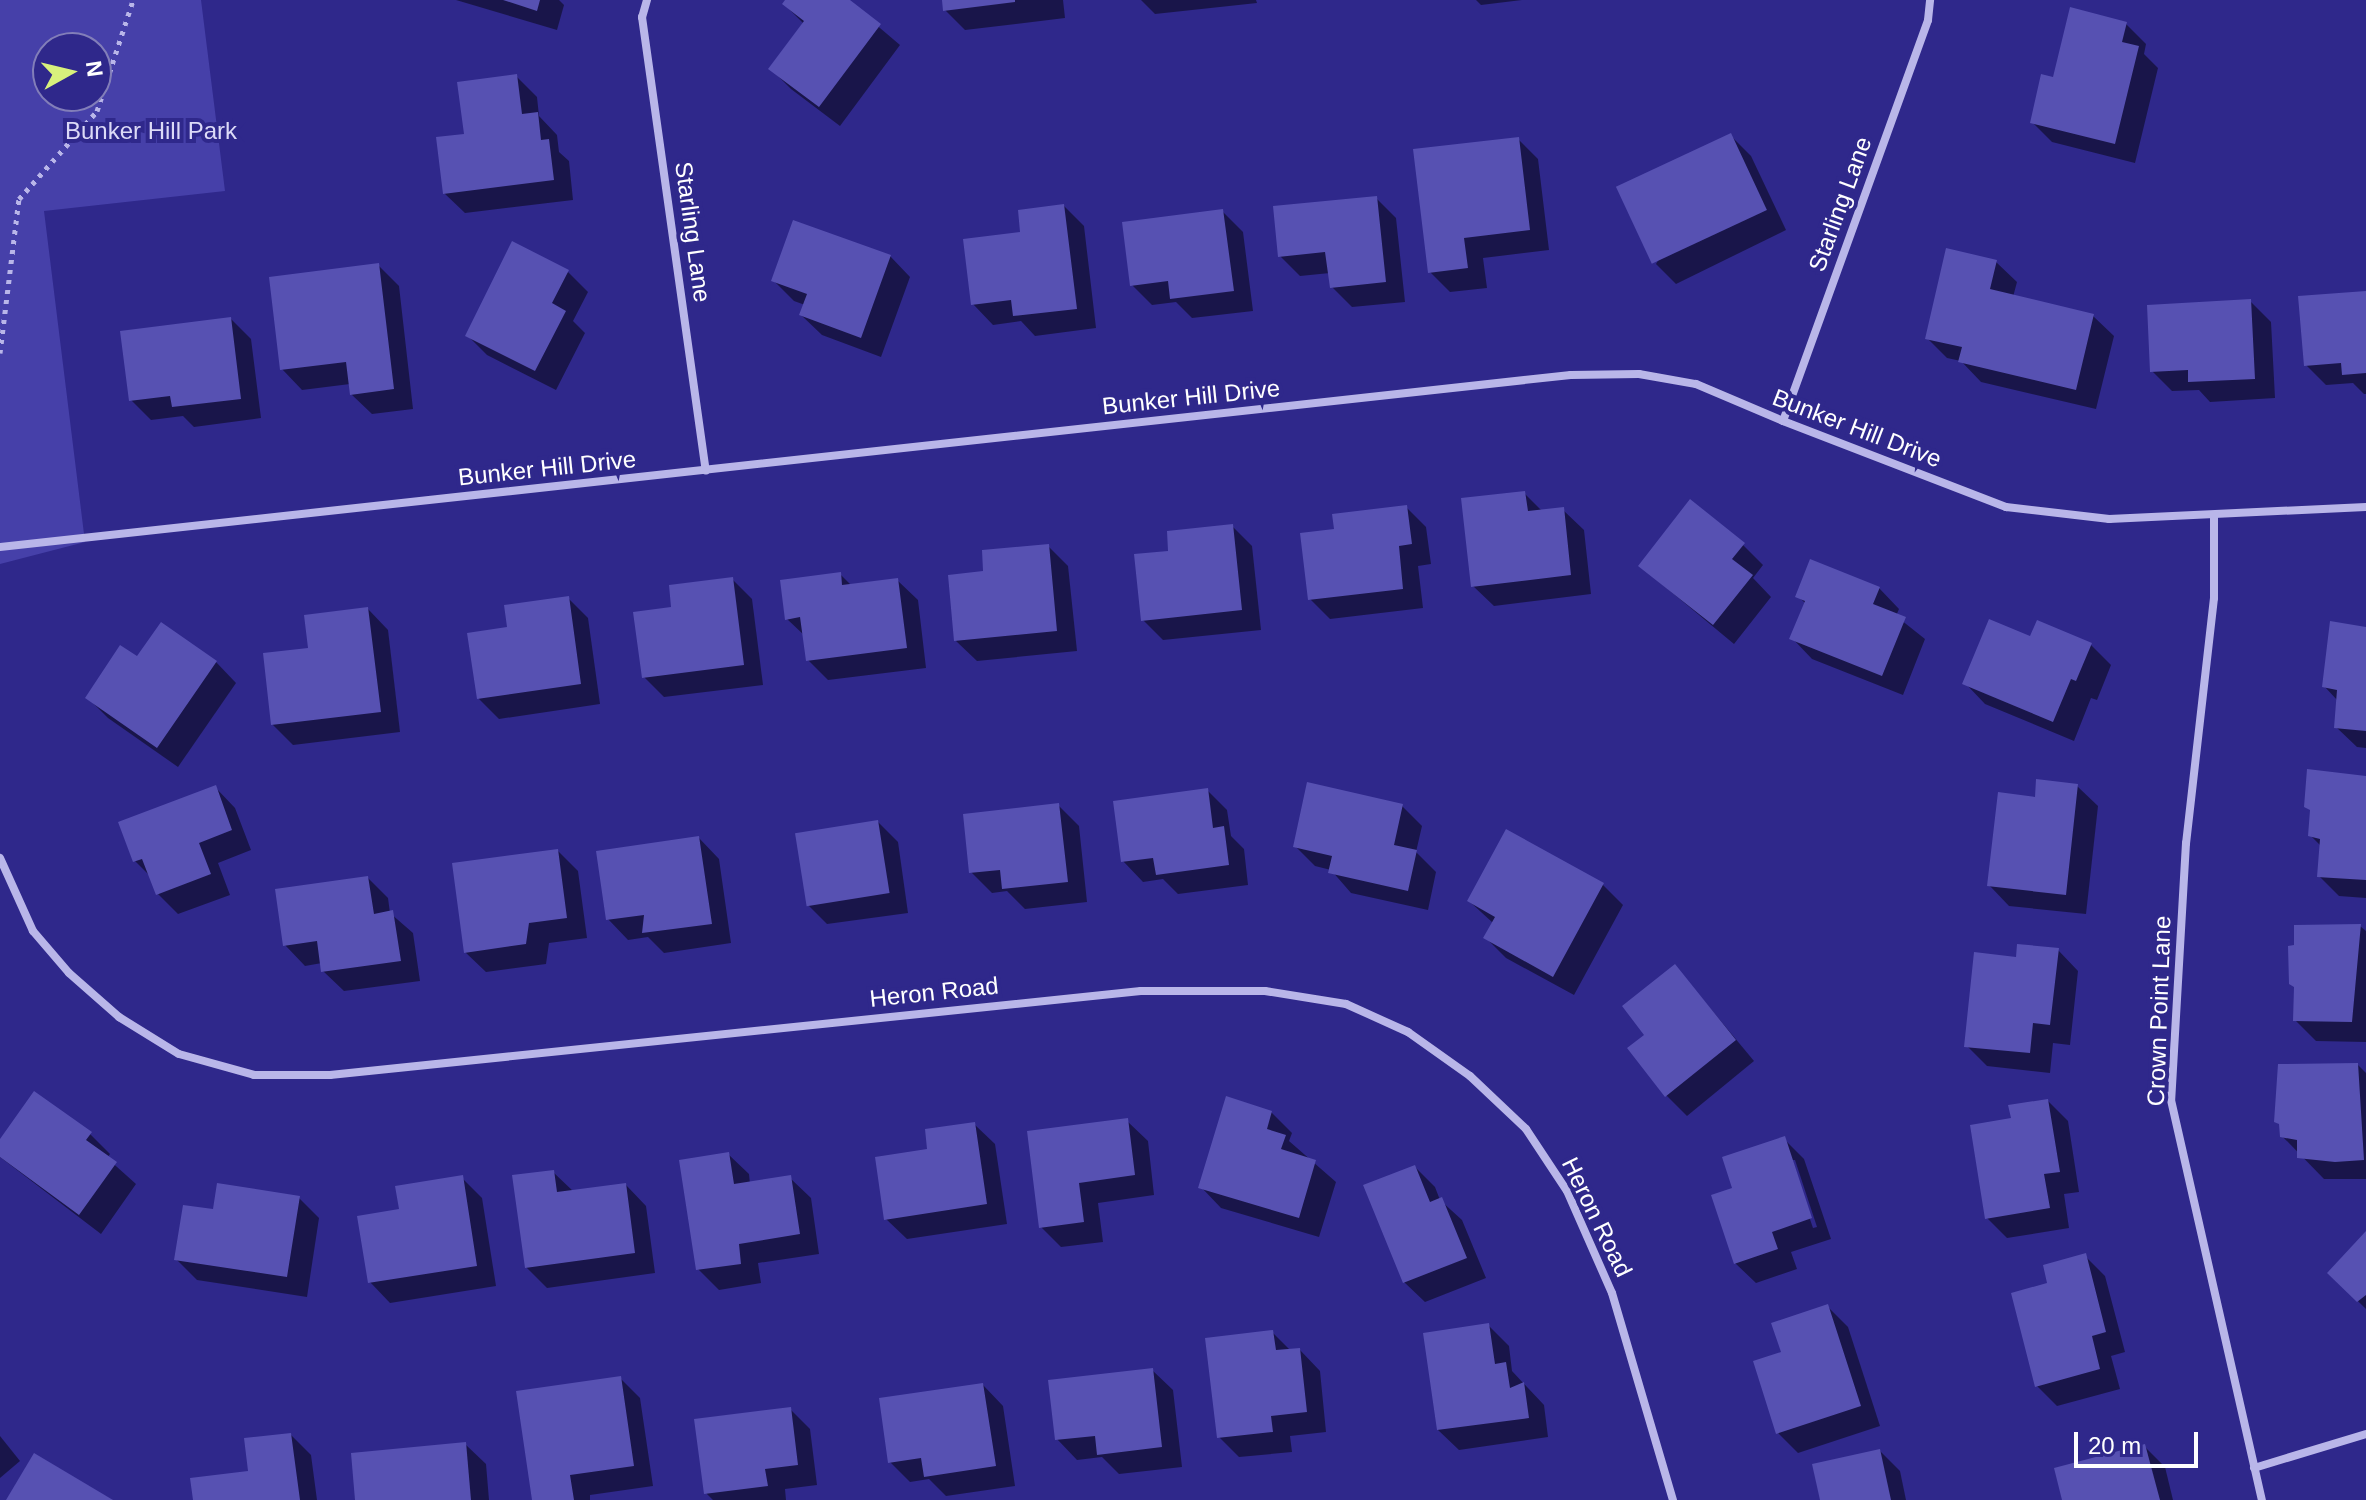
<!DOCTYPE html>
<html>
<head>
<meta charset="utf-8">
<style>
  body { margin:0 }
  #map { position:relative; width:2366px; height:1500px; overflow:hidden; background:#2f288b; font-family:Arial,sans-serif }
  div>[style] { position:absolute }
  .green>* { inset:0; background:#4640a9 }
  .shadow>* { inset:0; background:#0007 }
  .building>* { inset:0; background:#5751b2; transform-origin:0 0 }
  .path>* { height:5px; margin-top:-2.5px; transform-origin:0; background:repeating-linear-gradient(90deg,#b9b6e9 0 4px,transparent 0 10px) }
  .street>* { height:8px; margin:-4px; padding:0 4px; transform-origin:4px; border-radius:4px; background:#b9b6e9 }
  span { translate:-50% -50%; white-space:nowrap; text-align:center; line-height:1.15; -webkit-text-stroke:8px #2f288b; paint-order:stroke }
  .park-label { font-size:24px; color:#dcdaf7 }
  .street-label { font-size:24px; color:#fff }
  .north { position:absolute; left:32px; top:32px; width:80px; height:80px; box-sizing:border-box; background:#2f288b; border:2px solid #827eb9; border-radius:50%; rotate:82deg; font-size:22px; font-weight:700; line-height:32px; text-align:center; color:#fff }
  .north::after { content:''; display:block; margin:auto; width:28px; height:36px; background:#d8f17c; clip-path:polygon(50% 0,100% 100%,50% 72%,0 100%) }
  .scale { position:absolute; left:2074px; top:1432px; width:124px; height:36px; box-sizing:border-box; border:4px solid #fff; border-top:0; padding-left:10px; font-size:24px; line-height:28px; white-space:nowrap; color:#fff; -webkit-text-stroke:6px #2f288b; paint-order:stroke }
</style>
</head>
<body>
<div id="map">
  <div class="green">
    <div style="clip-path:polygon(evenodd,0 0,201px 0,225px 191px,44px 211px,85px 542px,0 564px,0 0,48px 48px,96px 48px,96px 96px,48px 96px,48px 48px)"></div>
  </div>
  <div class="shadow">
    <div style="clip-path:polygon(456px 0,559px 0,564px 5px,557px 30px)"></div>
    <div style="clip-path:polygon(788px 0,847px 0,900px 45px,840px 126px,791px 89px,770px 68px,804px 24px,784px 4px)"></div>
    <div style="clip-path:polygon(944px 0,1063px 0,1065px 18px,965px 30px,945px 10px)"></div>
    <div style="clip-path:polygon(1141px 0,1256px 0,1257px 3px,1155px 14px)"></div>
    <div style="clip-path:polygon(1476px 0,1522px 0,1481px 5px)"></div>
    <div style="clip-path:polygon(2126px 24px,2146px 44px,2144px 54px,2158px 68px,2135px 163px,2052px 142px,2032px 122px,2055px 79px)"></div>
    <div style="clip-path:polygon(516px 76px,537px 97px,539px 116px,557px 135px,559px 152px,569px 161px,573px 200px,465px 213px,444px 193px)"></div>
    <div style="clip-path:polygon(1730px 135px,1751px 156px,1786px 230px,1676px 284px,1656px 264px)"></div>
    <div style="clip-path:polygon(1518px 139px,1538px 159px,1549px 250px,1483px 258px,1487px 288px,1450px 292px,1430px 272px)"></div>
    <div style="clip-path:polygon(1376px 198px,1396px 218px,1405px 302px,1352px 307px,1332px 287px,1330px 273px,1300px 276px,1280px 256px)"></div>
    <div style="clip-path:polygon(1064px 206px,1084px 226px,1096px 328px,1035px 336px,1021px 321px,993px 325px,973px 304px,1022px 234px)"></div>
    <div style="clip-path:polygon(1222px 211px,1243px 232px,1253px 311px,1192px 318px,1176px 302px,1152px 305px,1132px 285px)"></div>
    <div style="clip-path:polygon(890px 256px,910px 277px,881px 357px,822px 335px,801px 315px,805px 305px,794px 301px,774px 281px)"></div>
    <div style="clip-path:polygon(1996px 262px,2017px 282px,2013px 297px,2093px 316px,2114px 336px,2096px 409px,1981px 382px,1961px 361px,1947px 358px,1927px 338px)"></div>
    <div style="clip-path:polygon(378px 265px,399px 286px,413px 409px,372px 414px,351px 394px,350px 384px,302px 390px,282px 369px)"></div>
    <div style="clip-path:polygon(568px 272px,588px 292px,573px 321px,585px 333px,556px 390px,487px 355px,467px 335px)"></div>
    <div style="clip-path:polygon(2366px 293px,2366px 394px,2364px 394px,2353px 383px,2326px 385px,2306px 365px)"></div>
    <div style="clip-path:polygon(2250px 301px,2271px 322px,2275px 398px,2210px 402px,2199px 390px,2172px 391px,2152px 371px)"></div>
    <div style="clip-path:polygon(231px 319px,251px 339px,261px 418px,194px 427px,183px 416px,151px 420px,131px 400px)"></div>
    <div style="clip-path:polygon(1524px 493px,1543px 512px,1563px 510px,1584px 530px,1591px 594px,1494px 606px,1473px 586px)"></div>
    <div style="clip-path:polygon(1406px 507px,1426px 527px,1431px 564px,1418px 566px,1423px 608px,1330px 619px,1310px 599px,1337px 531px)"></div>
    <div style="clip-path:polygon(1232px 526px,1252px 546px,1261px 630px,1163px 640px,1143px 620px)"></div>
    <div style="clip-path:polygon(1743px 545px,1763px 565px,1753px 578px,1771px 597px,1734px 644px,1640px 566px)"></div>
    <div style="clip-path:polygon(1048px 546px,1068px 566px,1077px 651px,977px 661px,956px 641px)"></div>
    <div style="clip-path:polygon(841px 575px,852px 586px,897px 580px,918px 600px,926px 668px,828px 680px,808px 660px,805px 636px,787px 619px)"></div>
    <div style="clip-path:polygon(732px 579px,752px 599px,763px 685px,664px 697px,644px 677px,674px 609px)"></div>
    <div style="clip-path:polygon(1879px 588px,1899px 609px,1896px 616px,1925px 639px,1903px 695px,1812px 659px,1792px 638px,1806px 604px,1798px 596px)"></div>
    <div style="clip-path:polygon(568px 598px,588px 618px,600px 704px,499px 719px,479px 699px,509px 629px)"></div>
    <div style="clip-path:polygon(368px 609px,388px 630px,400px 732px,293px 745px,272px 724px)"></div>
    <div style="clip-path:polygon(2366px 629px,2366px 748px,2357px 747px,2336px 727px,2338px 701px,2324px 686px)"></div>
    <div style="clip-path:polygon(2031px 639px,2091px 645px,2111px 665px,2097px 700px,2091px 698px,2074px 741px,1985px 704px,1965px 683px)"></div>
    <div style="clip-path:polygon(137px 659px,216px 662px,236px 683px,178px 767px,108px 718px,87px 697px)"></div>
    <div style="clip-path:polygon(2366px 778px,2366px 898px,2339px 896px,2319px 876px,2321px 846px,2310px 835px)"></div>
    <div style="clip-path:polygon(2077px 786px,2098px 806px,2086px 914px,2009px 906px,1989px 885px,2036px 799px)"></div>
    <div style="clip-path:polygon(215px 787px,235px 808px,251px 850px,218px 863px,230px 895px,178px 914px,158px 894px,152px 878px,135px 861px)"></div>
    <div style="clip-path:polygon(1207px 790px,1227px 810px,1231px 836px,1244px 849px,1248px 885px,1178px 894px,1163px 879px,1143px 882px,1123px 861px)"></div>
    <div style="clip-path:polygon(1058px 805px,1079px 826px,1087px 902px,1025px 909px,1007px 891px,992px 893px,971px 872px)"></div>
    <div style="clip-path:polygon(1402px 806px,1422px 826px,1416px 852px,1436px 872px,1428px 910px,1351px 893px,1331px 870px,1315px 866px,1295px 846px)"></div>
    <div style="clip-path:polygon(878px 822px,898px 842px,908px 913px,827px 924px,807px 904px)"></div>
    <div style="clip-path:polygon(699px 838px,719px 859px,731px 943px,664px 953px,648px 937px,628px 940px,608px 919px)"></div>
    <div style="clip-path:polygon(558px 851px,578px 871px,587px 938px,549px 943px,546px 964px,486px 972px,465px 952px)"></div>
    <div style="clip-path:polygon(368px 878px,388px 898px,390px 913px,413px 933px,420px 981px,344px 991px,323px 971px,322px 963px,305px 966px,285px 945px)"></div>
    <div style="clip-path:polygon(1603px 885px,1623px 905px,1574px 995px,1506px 958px,1486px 938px,1493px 923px,1469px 901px)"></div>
    <div style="clip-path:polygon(2360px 926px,2366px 931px,2366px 1042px,2316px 1041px,2295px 1020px)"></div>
    <div style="clip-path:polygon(2058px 950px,2078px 971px,2070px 1045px,2053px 1043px,2050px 1073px,1987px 1066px,1967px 1046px,2018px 959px)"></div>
    <div style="clip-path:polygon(1675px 966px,1754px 1061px,1687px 1116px,1666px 1095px,1647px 1035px)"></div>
    <div style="clip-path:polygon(2358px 1065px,2366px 1073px,2366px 1179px,2324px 1179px,2282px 1136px)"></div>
    <div style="clip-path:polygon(2048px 1101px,2068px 1121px,2079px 1192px,2064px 1194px,2069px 1228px,2007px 1238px,1987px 1218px,2013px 1120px)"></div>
    <div style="clip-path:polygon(1271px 1112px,1292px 1133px,1289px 1141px,1336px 1182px,1319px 1237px,1221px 1208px,1201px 1187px)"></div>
    <div style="clip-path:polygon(1127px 1121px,1148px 1141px,1154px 1195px,1098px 1203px,1103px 1242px,1061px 1247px,1041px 1227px)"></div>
    <div style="clip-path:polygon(974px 1124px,995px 1144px,1007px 1224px,907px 1239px,886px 1219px,930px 1151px)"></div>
    <div style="clip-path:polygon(90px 1134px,110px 1154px,107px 1158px,136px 1184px,101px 1234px,0 1157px,0 1142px)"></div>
    <div style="clip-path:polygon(evenodd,1784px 1139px,1804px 1159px,1831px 1239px,1791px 1252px,1797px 1269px,1756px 1283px,1735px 1263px,1735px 1189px,1784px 1139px,1790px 1160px,1795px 1160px,1817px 1227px,1813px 1228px,1790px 1160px)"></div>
    <div style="clip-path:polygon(728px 1154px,749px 1174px,750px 1184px,790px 1178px,811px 1198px,819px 1254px,758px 1263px,761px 1283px,719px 1290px,698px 1269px)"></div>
    <div style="clip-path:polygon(1415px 1167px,1435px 1187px,1440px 1200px,1462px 1220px,1486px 1278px,1425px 1302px,1404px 1282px)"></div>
    <div style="clip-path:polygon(553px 1172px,574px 1192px,626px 1185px,646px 1206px,655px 1273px,547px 1288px,526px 1267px)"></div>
    <div style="clip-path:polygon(462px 1178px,482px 1198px,496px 1286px,390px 1303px,370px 1282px,401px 1210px)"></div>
    <div style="clip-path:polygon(299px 1198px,319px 1218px,307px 1297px,197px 1280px,176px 1259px,215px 1212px)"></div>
    <div style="clip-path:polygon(2366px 1234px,2366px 1309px,2329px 1273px)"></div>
    <div style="clip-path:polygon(2085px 1256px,2105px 1276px,2125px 1352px,2111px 1356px,2120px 1389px,2057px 1406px,2037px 1386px,2050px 1285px)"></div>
    <div style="clip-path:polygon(1827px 1306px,1848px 1327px,1880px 1426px,1798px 1453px,1778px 1433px,1783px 1353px)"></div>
    <div style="clip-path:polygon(1488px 1325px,1509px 1346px,1512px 1371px,1544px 1405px,1548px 1437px,1459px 1450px,1438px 1430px)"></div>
    <div style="clip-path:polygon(1273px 1333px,1291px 1351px,1300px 1350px,1320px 1371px,1326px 1432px,1290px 1436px,1292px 1452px,1239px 1457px,1219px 1437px)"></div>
    <div style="clip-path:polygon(1152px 1370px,1173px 1390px,1182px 1467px,1119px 1474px,1102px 1457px,1077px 1460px,1057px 1439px)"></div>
    <div style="clip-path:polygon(620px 1378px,640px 1398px,653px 1486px,590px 1495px,590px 1500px,534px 1500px)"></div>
    <div style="clip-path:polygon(983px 1385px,1003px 1406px,1015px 1486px,946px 1496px,929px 1479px,910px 1482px,890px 1462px)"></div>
    <div style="clip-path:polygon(790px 1409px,810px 1429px,817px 1485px,785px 1489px,786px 1500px,713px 1500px,706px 1493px)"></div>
    <div style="clip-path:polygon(291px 1435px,311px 1455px,317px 1500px,195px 1500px,250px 1473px)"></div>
    <div style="clip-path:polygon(0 1436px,20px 1461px,0 1478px)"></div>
    <div style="clip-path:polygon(465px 1444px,486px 1464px,489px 1500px,357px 1500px)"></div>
    <div style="clip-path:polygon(2144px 1446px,2165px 1467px,2173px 1500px,2064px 1500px)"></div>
    <div style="clip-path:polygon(1880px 1451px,1900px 1471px,1906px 1500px,1822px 1500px)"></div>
  </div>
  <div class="building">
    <div style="clip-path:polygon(503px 0,540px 0,537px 11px)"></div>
    <div style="clip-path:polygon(785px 0,850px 0,881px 24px,819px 107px,768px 69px,804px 21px,782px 4px)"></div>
    <div style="clip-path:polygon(942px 0,1015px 0,1015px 2px,943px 11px)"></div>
    <div style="clip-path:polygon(2070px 7px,2127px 22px,2122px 42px,2139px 46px,2115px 144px,2030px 123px,2041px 74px,2053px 77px)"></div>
    <div style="clip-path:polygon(517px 74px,522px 114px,538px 112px,541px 140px,549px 139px,554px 180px,443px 194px,436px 137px,464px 134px,457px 82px)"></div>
    <div style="left:1731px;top:133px;width:85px;height:127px;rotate:65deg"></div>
    <div style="clip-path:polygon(1519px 137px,1530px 230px,1464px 238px,1468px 268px,1428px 273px,1413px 149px)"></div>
    <div style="clip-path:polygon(1377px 196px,1386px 282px,1330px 288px,1325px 252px,1278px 257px,1273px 206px)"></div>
    <div style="clip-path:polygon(1064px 204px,1077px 309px,1013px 316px,1011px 300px,971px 305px,963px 239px,1020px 232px,1018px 210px)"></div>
    <div style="clip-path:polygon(1223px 209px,1234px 291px,1170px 299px,1168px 281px,1130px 286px,1122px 222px)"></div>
    <div style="clip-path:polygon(793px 220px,891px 255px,861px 338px,799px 315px,807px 294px,771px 281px)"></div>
    <div style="clip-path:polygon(512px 241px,569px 270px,552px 303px,566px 311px,535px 371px,465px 336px)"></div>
    <div style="clip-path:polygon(1946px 248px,1997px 260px,1990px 289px,2094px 314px,2076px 390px,1958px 362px,1962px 347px,1925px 339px)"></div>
    <div style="clip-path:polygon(379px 263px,394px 389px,350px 395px,346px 362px,280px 370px,269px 277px)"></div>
    <div style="clip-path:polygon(2366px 291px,2366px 373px,2342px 375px,2341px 363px,2304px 366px,2298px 296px)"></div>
    <div style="clip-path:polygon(2251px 299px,2255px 379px,2188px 382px,2188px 370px,2150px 372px,2147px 305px)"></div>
    <div style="clip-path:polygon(231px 317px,241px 399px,172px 407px,170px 396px,129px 401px,120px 331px)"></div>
    <div style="clip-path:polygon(1525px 491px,1528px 511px,1564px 507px,1571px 575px,1471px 587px,1461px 498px)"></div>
    <div style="clip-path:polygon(1690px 499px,1745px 543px,1732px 559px,1753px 575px,1713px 625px,1638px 566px)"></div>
    <div style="clip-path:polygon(1407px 505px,1412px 544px,1399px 546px,1403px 589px,1308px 600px,1300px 533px,1334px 529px,1332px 514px)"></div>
    <div style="clip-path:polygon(1233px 524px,1242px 610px,1141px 621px,1134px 554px,1168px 551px,1167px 531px)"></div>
    <div style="clip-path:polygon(1049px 544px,1057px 631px,954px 641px,948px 575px,983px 571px,982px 550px)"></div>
    <div style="clip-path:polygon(1810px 559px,1880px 587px,1873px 604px,1906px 617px,1882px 676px,1789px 639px,1805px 601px,1795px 597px)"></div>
    <div style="clip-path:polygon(841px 572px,842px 585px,898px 578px,907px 648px,806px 661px,800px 617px,785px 620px,780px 580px)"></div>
    <div style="clip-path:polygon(733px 577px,744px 665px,642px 678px,633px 612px,671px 607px,669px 585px)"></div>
    <div style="clip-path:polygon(569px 596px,581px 684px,477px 699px,467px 633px,507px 627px,504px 605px)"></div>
    <div style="clip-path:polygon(368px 607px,381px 712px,271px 725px,263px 653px,308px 648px,304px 615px)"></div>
    <div style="clip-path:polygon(1989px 619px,2030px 636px,2037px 620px,2092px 643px,2076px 681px,2071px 679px,2053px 722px,1962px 684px)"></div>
    <div style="clip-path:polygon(2330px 621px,2366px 627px,2366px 731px,2334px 728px,2337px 690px,2322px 687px)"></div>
    <div style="clip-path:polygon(161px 622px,217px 661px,157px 748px,85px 698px,120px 645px,137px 656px)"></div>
    <div style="clip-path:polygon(2307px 769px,2366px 776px,2366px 880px,2317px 877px,2320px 839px,2308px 836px,2310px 810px,2304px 807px)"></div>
    <div style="clip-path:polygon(2036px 779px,2078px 784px,2066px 895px,1987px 886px,1998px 792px,2035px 797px)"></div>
    <div style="clip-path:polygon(1307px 782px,1403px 804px,1394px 845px,1417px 850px,1408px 891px,1328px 873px,1332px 856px,1293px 847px)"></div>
    <div style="clip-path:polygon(216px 785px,232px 830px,199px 843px,211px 874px,156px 895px,142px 859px,133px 862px,118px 822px)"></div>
    <div style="clip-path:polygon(1208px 788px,1213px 828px,1224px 826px,1229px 865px,1156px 875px,1153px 858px,1121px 862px,1113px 801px)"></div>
    <div style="clip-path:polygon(1059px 803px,1068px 882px,1002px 889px,1000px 870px,969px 873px,963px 814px)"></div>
    <div style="left:878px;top:820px;width:74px;height:84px;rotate:81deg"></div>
    <div style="clip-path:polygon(1506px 829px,1604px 883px,1553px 977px,1483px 938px,1495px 917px,1467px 901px)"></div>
    <div style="clip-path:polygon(699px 836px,712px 924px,642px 933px,644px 915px,606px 920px,596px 851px)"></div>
    <div style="clip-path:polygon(558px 849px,567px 918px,529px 923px,526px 944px,464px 953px,452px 863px)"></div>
    <div style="clip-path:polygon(368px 876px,374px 914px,393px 910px,401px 961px,321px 972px,317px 941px,283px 946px,275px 889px)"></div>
    <div style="clip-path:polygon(2361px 924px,2352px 1022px,2293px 1021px,2294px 987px,2289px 984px,2288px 946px,2294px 945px,2294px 925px)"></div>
    <div style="clip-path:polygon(2017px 944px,2059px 948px,2050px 1025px,2033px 1023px,2030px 1053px,1964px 1047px,1974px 952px,2016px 957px)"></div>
    <div style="clip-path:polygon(1675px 964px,1736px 1040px,1665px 1097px,1627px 1048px,1644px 1035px,1622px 1006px)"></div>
    <div style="clip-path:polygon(2358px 1063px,2364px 1160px,2335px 1162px,2297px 1158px,2297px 1140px,2280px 1137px,2279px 1124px,2274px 1122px,2278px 1064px)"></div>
    <div style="clip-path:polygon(34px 1091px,92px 1132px,86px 1140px,117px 1162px,79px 1215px,0 1157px,0 1139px)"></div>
    <div style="clip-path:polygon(1226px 1096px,1272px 1111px,1267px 1129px,1286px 1135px,1281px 1149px,1316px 1160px,1299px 1218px,1198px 1188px)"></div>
    <div style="clip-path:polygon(2048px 1099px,2060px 1172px,2044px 1174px,2050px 1208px,1985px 1219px,1970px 1125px,2011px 1118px,2008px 1105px)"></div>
    <div style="clip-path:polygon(1128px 1118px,1135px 1175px,1079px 1183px,1084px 1222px,1039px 1228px,1027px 1131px)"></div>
    <div style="clip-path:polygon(975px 1122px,987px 1204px,884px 1220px,875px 1157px,927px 1149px,925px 1129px)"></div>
    <div style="clip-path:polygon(1785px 1136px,1812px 1218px,1772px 1232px,1778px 1249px,1734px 1264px,1711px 1195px,1732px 1188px,1722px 1157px)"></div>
    <div style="clip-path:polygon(729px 1152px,734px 1184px,791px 1175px,800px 1234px,739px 1244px,741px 1264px,696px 1270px,679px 1160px)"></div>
    <div style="clip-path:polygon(1415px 1165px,1430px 1202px,1442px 1197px,1467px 1258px,1403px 1283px,1363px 1185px)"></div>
    <div style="clip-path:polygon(554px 1170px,557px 1192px,626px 1183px,635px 1253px,525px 1268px,512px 1175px)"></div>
    <div style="clip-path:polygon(463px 1175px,477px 1266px,368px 1283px,357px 1216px,399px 1209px,395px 1186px)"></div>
    <div style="clip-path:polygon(217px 1183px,300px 1196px,287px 1277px,174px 1260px,183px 1205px,213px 1209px)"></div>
    <div style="clip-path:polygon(2366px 1231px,2366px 1295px,2357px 1302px,2327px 1273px)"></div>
    <div style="clip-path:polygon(2086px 1253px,2106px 1332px,2092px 1336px,2100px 1369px,2035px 1387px,2011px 1293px,2047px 1283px,2043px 1265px)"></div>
    <div style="clip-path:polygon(1828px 1304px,1861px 1406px,1776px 1434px,1753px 1361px,1781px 1352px,1771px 1323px)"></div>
    <div style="clip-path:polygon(1489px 1323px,1495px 1364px,1506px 1362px,1510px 1388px,1524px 1382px,1529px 1418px,1437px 1430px,1423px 1333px)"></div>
    <div style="clip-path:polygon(1273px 1330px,1276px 1350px,1300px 1348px,1307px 1412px,1271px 1416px,1273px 1432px,1217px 1438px,1205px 1338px)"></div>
    <div style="clip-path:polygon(1153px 1368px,1162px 1447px,1097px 1455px,1095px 1436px,1055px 1440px,1048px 1380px)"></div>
    <div style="clip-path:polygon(621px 1376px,634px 1466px,570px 1475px,574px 1500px,532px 1500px,516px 1391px)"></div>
    <div style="clip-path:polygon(983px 1383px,996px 1466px,924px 1477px,921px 1458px,888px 1463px,879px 1398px)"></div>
    <div style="clip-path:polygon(791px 1407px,798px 1465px,765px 1469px,768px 1486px,704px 1494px,694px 1419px)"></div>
    <div style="clip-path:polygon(291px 1433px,300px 1500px,193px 1500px,190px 1478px,248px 1471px,244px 1438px)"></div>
    <div style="clip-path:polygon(466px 1442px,471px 1500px,355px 1500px,351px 1453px)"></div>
    <div style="clip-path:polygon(2145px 1444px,2160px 1500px,2062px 1500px,2054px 1468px)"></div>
    <div style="clip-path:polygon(1880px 1449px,1891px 1500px,1820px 1500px,1812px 1464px)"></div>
    <div style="clip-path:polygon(34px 1453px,113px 1500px,6px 1500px)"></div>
  </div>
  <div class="path">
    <div style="left:0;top:353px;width:155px;rotate:-83deg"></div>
    <div style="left:19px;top:199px;width:118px;rotate:-48.4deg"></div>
    <div style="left:97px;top:111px;width:117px;rotate:-72deg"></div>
  </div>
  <div class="street">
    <div style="left:647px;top:0;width:18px;rotate:106deg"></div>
    <div style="left:642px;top:17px;width:458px;rotate:82deg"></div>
    <div style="left:1783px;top:421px;width:426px;rotate:-70.1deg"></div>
    <div style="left:1928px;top:20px;width:20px;rotate:-84deg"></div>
    <div style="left:2214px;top:515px;width:83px;rotate:90deg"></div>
    <div style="left:2214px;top:598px;width:247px;rotate:96.5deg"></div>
    <div style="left:2186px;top:843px;width:257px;rotate:93.3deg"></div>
    <div style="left:2171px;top:1100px;width:410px;rotate:77.2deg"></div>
    <div style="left:0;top:547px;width:1580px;rotate:-6.25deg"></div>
    <div style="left:1571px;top:375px;width:68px;rotate:-0.8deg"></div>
    <div style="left:1639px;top:374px;width:58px;rotate:10deg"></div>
    <div style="left:1696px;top:384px;width:95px;rotate:23deg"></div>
    <div style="left:1783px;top:421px;width:239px;rotate:21.1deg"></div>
    <div style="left:2006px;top:507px;width:104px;rotate:6.6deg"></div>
    <div style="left:2109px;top:519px;width:257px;rotate:-2.7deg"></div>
    <div style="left:0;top:858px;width:80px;rotate:65.7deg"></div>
    <div style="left:33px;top:931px;width:55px;rotate:49.4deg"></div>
    <div style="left:69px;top:973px;width:67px;rotate:41.3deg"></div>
    <div style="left:119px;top:1017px;width:70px;rotate:31.7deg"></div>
    <div style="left:179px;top:1054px;width:78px;rotate:15.6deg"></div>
    <div style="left:254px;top:1075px;width:76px"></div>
    <div style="left:330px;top:1075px;width:815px;rotate:-5.91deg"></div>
    <div style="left:1141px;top:991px;width:124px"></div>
    <div style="left:1265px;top:991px;width:82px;rotate:9.1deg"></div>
    <div style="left:1346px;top:1004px;width:68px;rotate:24.3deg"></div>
    <div style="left:1408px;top:1032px;width:76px;rotate:35.4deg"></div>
    <div style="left:1470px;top:1076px;width:77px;rotate:43.4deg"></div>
    <div style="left:1526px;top:1129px;width:74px;rotate:56.5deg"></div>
    <div style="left:1567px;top:1191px;width:111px;rotate:66.2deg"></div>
    <div style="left:1612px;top:1293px;width:216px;rotate:73.6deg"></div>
    <div style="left:2254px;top:1468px;width:117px;rotate:-16.9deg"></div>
  </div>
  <div class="park-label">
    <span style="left:151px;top:131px">Bunker Hill Park</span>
  </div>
  <div class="street-label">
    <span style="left:1840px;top:204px;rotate:-70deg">Starling Lane</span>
    <span style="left:693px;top:232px;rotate:82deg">Starling Lane</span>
    <span style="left:1191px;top:397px;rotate:-6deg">Bunker Hill Drive</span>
    <span style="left:1857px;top:428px;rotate:21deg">Bunker Hill Drive</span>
    <span style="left:547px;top:468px;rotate:-6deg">Bunker Hill Drive</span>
    <span style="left:934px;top:992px;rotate:-6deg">Heron Road</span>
    <span style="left:2159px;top:1011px;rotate:-88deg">Crown Point Lane</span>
    <span style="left:1597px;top:1217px;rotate:64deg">Heron Road</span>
  </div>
  <div class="north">N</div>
  <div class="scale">20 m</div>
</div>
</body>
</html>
